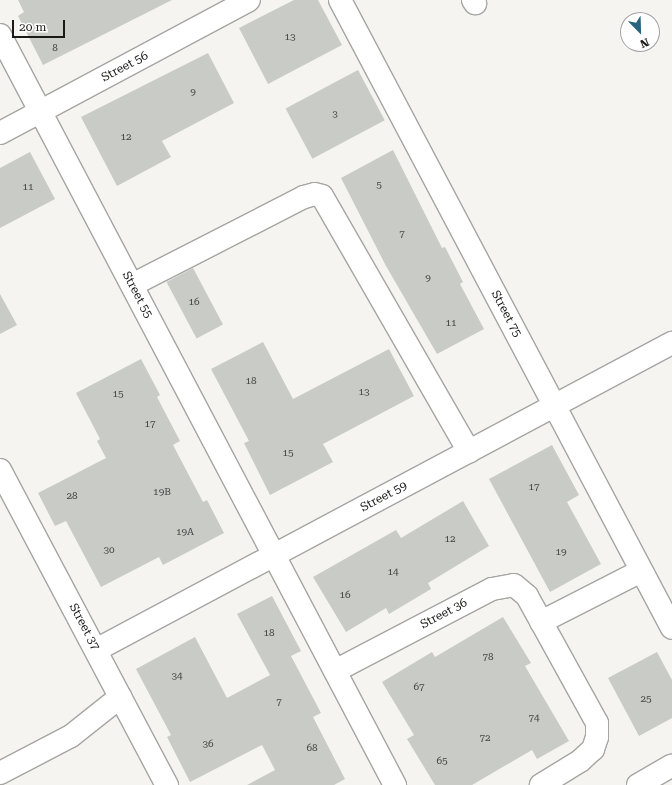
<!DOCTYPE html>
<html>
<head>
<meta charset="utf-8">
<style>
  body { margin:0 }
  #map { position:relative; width:672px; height:785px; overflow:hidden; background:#f5f4f0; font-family:"Roboto Serif",serif }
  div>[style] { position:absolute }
  .building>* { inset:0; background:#c9cbc7; transform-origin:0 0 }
  .roads { filter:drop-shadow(1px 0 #a6a5a2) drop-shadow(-1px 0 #a6a5a2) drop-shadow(0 1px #a6a5a2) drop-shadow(0 -1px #a6a5a2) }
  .minor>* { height:22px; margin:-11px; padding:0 11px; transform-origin:11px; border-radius:11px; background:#fff }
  span { translate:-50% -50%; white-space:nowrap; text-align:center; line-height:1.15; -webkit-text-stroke:3px #fff; paint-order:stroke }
  .number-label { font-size:10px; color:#464644 }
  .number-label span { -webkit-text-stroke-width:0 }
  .street-label { font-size:12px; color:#1a1918 }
  .north { position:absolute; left:620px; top:12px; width:40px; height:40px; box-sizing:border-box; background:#fff; border:1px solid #a3a3a3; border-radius:50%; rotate:157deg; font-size:11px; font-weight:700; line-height:16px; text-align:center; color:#1a1918 }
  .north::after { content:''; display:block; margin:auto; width:14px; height:18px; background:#29637c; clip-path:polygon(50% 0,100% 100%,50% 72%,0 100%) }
  .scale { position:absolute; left:12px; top:20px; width:53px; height:18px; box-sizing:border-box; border:2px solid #1a1918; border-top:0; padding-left:5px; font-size:12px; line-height:14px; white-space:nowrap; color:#1a1918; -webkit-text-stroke:3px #fff; paint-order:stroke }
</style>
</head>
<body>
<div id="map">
  <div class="building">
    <div style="clip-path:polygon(18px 0,172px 0,43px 65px,18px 16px,24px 12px)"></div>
    <div style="clip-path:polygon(294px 0,318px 0,342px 45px,268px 84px,239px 28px)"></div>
    <div style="clip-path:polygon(208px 53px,234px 103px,162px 141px,171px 157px,117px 186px,81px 117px)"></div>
    <div style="left:358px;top:70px;width:57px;height:82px;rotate:62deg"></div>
    <div style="clip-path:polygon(393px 150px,442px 248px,445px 247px,463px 282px,460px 284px,484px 329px,437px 354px,386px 266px,341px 178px)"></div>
    <div style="clip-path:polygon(30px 152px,55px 199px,0 228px,0 168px)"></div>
    <div style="left:193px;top:268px;width:64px;height:30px;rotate:62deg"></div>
    <div style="clip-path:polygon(0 294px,17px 325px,0 334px)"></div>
    <div style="clip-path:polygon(263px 342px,293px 399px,389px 349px,414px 396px,323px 444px,333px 462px,270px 495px,244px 443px,249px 441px,211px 369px)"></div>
    <div style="clip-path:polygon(141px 359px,160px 395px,157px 397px,180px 441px,173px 445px,203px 502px,207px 500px,224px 533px,163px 565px,159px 557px,101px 587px,66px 521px,55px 526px,38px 493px,106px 458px,97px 441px,100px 439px,76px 393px)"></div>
    <div style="clip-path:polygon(552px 445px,579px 495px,567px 502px,601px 564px,550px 592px,489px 479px)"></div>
    <div style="clip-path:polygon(463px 501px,489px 546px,428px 583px,431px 589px,389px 614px,386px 608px,346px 632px,313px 577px,396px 530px,401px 538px)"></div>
    <div style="clip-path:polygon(272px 596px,301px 651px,291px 656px,321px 713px,313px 717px,345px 779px,334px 785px,247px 785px,275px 770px,262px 745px,190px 782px,167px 737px,171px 735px,136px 669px,195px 637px,227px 698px,270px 675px,237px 614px)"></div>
    <div style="clip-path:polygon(503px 617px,531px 663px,525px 666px,569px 741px,537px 759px,532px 750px,472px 785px,435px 785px,407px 739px,414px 735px,382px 682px,432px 652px,435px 657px)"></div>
    <div style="clip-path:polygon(657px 652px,672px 680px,672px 718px,639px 736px,608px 678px)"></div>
  </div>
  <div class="roads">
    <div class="minor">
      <div style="left:340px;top:0;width:710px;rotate:62.14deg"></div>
      <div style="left:473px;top:0;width:4px;rotate:56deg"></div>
      <div style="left:0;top:35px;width:848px;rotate:62.23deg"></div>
      <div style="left:0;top:133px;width:282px;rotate:-28.1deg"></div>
      <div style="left:132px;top:285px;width:193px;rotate:-27.1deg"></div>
      <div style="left:304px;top:197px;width:11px;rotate:-15deg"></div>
      <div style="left:315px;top:194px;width:7px;rotate:16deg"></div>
      <div style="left:322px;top:196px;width:295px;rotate:60.1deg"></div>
      <div style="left:0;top:470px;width:357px;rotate:62.1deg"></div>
      <div style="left:541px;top:622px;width:112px;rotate:-27deg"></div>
      <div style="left:96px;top:650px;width:653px;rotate:-28.06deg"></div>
      <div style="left:335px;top:671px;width:177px;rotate:-27.6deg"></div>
      <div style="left:492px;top:589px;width:22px;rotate:-10deg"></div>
      <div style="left:514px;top:585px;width:17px;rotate:40deg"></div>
      <div style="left:527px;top:596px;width:145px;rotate:61.1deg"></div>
      <div style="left:597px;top:723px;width:14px;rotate:90deg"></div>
      <div style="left:597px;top:737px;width:13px;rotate:108deg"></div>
      <div style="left:593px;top:749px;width:18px;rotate:137deg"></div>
      <div style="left:580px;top:761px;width:46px;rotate:148.4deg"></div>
      <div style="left:0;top:773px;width:80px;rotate:-27.5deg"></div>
      <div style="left:71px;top:736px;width:63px;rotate:-38.5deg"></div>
      <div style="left:638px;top:785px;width:39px;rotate:-30deg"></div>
    </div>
  </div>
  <div class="number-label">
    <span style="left:290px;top:37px">13</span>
    <span style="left:55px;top:48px">8</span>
    <span style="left:193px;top:92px">9</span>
    <span style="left:335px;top:114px">3</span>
    <span style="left:126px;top:137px">12</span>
    <span style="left:379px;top:185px">5</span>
    <span style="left:28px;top:187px">11</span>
    <span style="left:402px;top:234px">7</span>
    <span style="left:428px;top:278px">9</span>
    <span style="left:194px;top:302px">16</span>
    <span style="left:451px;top:323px">11</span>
    <span style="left:251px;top:381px">18</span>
    <span style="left:364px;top:392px">13</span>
    <span style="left:118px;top:394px">15</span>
    <span style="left:150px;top:424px">17</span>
    <span style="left:288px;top:453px">15</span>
    <span style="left:534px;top:487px">17</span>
    <span style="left:162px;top:492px">19B</span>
    <span style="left:72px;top:496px">28</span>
    <span style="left:185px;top:532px">19A</span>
    <span style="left:450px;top:539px">12</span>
    <span style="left:109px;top:550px">30</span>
    <span style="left:561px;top:552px">19</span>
    <span style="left:393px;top:572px">14</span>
    <span style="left:345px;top:595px">16</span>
    <span style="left:269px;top:633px">18</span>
    <span style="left:488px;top:657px">78</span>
    <span style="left:177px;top:676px">34</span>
    <span style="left:419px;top:687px">67</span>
    <span style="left:646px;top:699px">25</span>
    <span style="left:279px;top:702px">7</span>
    <span style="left:534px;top:718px">74</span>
    <span style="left:485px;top:738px">72</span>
    <span style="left:208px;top:744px">36</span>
    <span style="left:312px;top:748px">68</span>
    <span style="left:442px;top:761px">65</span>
  </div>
  <div class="street-label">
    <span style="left:125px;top:67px;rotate:-28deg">Street 56</span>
    <span style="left:137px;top:295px;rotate:62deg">Street 55</span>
    <span style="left:506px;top:314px;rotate:62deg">Street 75</span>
    <span style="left:384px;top:497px;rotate:-28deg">Street 59</span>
    <span style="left:444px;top:614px;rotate:-28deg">Street 36</span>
    <span style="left:84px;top:627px;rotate:62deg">Street 37</span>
  </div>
  <div class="north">N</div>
  <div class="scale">20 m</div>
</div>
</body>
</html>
